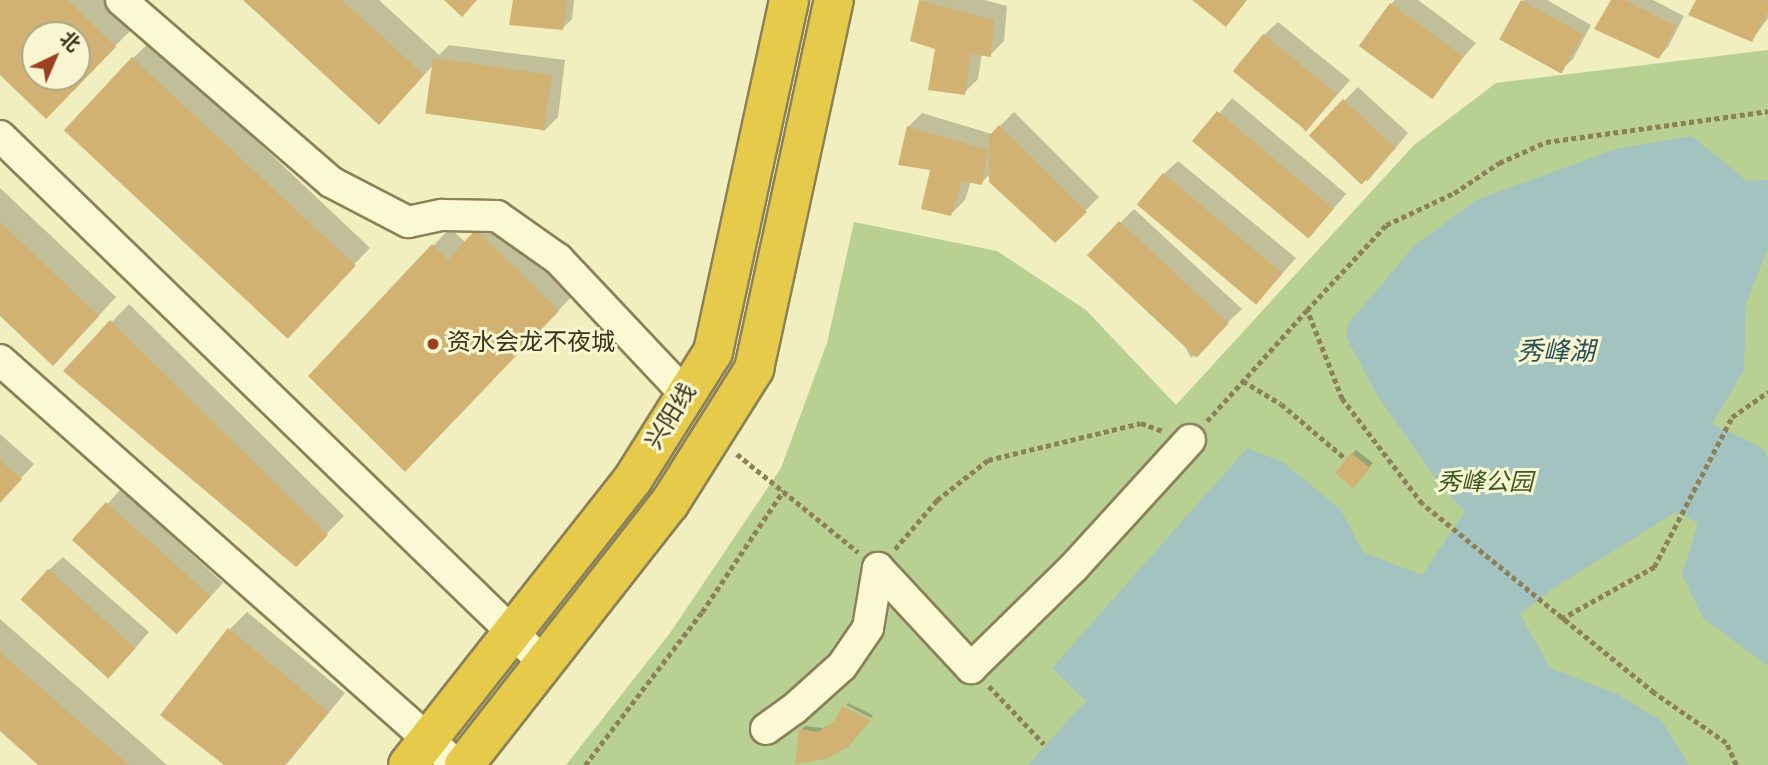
<!DOCTYPE html>
<html>
<head>
<meta charset="utf-8">
<style>
  body { margin:0 }
  #map { position:relative; width:1768px; height:765px; overflow:hidden; background:#f1efc0; font-family:Spectral,"Noto Sans SC",serif }
  div>[style] { position:absolute }
  .green>* { inset:0; background:#b9d093 }
  .water>* { inset:0; background:#a3c3c1 }
  .shadow>* { inset:0; background:#0003; transform-origin:0 0 }
  .building>* { inset:0; background:#d2b273; transform-origin:0 0 }
  .path>* { height:4.5px; margin-top:-2.25px; transform-origin:0; background:repeating-linear-gradient(90deg,#8b8057 0 5px,transparent 0 8.5px) }
  .roads { filter:drop-shadow(2px 0 #8b8057) drop-shadow(-2px 0 #8b8057) drop-shadow(0 2px #8b8057) drop-shadow(0 -2px #8b8057) }
  .street>* { height:30px; margin:-15px; padding:0 15px; transform-origin:15px; border-radius:15px; background:#fbf9d4 }
  .highway>* { height:38px; margin:-19px; padding:0 19px; transform-origin:19px; border-radius:19px; background:#e6ca4a }
  .dots>* { width:19px; height:19px; translate:-50% -50%; box-sizing:border-box; border:4px solid #f8f6d0; border-radius:50% }
  span { translate:-50% -50%; white-space:nowrap; text-align:center; line-height:1.15; -webkit-text-stroke:6px #f8f6d0; paint-order:stroke }
  .poi-label { font-size:24px; color:#3a321c }
  .left { translate:0 -50%; text-align:left }
  .street-label { font-size:24px; color:#3a321c }
  .park-label { font-size:24px; color:#3c5721; font-style:italic }
  .water-label { font-size:26px; color:#2a515a; font-style:italic }
  .north { position:absolute; left:21px; top:21px; width:70px; height:70px; box-sizing:border-box; background:#f8f6d0; border:2px solid #aca888; border-radius:50%; rotate:44deg; font-size:19px; font-weight:700; line-height:28px; text-align:center; color:#3a321c }
  .north::after { content:''; display:block; margin:auto; width:24px; height:32px; background:#9e4122; clip-path:polygon(50% 0,100% 100%,50% 72%,0 100%) }
</style>
</head>
<body>
<div id="map">
  <div class="green">
    <div style="clip-path:polygon(1768px 50px,1768px 765px,566px 765px,670px 633px,781px 468px,827px 343px,854px 222px,997px 251px,1086px 310px,1176px 405px,1414px 145px,1496px 83px)"></div>
  </div>
  <div class="water">
    <div style="clip-path:polygon(1692px 136px,1747px 181px,1768px 180px,1768px 248px,1746px 304px,1744px 370px,1712px 424px,1763px 448px,1768px 460px,1768px 666px,1703px 618px,1682px 575px,1698px 523px,1676px 512px,1555px 587px,1520px 614px,1550px 668px,1615px 693px,1662px 721px,1689px 765px,1028px 765px,1086px 701px,1052px 668px,1247px 448px,1283px 462px,1341px 510px,1363px 552px,1422px 575px,1465px 511px,1445px 492px,1377px 395px,1347px 339px,1348px 324px,1415px 245px,1476px 200px,1616px 149px)"></div>
  </div>
  <div class="shadow">
    <div style="clip-path:polygon(evenodd,0 0,104px 0,133px 28px,46px 116px,0 73px,0 0,35px 35px,77px 35px,77px 77px,35px 77px,35px 35px)"></div>
    <div style="clip-path:polygon(246px 0,379px 0,439px 55px,449px 45px,565px 60px,558px 117px,544px 131px,434px 64px,397px 105px)"></div>
    <div style="clip-path:polygon(514px 0,574px 0,572px 19px,563px 28px)"></div>
    <div style="clip-path:polygon(921px 0,984px 0,1007px 6px,1004px 41px,990px 55px,982px 54px,978px 79px,964px 93px,937px 47px)"></div>
    <div style="clip-path:polygon(1395px 0,1418px 0,1476px 43px,1430px 95px,1391px 4px)"></div>
    <div style="clip-path:polygon(1524px 0,1547px 0,1591px 25px,1573px 59px,1563px 68px,1502px 38px)"></div>
    <div style="clip-path:polygon(1613px 0,1653px 0,1684px 16px,1668px 47px,1659px 57px)"></div>
    <div style="clip-path:polygon(1698px 0,1768px 0,1768px 18px,1752px 40px)"></div>
    <div style="clip-path:polygon(1278px 22px,1350px 80px,1305px 132px,1264px 35px)"></div>
    <div style="clip-path:polygon(151px 41px,370px 248px,300px 320px,133px 58px)"></div>
    <div style="clip-path:polygon(1358px 87px,1408px 133px,1367px 182px,1344px 101px)"></div>
    <div style="left:1232px;top:98px;width:149px;height:57px;rotate:40deg"></div>
    <div style="clip-path:polygon(1014px 112px,1099px 197px,1055px 241px,991px 173px,981px 183px,971px 181px,965px 200px,951px 214px,932px 168px,908px 127px,922px 113px,992px 134px)"></div>
    <div style="clip-path:polygon(1178px 161px,1296px 258px,1256px 303px,1164px 174px)"></div>
    <div style="clip-path:polygon(0 188px,116px 297px,71px 346px,0 313px)"></div>
    <div style="clip-path:polygon(1134px 209px,1242px 309px,1191px 358px,1120px 223px)"></div>
    <div style="clip-path:polygon(495px 213px,575px 293px,423px 452px,433px 246px,450px 228px,466px 243px)"></div>
    <div style="clip-path:polygon(129px 304px,344px 516px,296px 565px,65px 371px)"></div>
    <div style="clip-path:polygon(0 434px,34px 464px,0 501px)"></div>
    <div style="clip-path:polygon(1356px 450px,1373px 463px,1358px 481px,1352px 454px)"></div>
    <div style="clip-path:polygon(121px 489px,223px 583px,190px 619px,74px 540px)"></div>
    <div style="clip-path:polygon(63px 557px,149px 632px,123px 662px,49px 570px)"></div>
    <div style="clip-path:polygon(247px 612px,345px 693px,286px 765px,227px 765px,230px 629px)"></div>
    <div style="clip-path:polygon(0 619px,167px 765px,41px 765px,0 729px)"></div>
    <div style="clip-path:polygon(848px 703px,873px 715px,871px 718px,846px 705px)"></div>
    <div style="clip-path:polygon(837px 720px,869px 721px,797px 761px,801px 730px,805px 726px,823px 728px)"></div>
  </div>
  <div class="building">
    <div style="clip-path:polygon(evenodd,0 0,68px 0,116px 47px,46px 119px,0 75px,0 0,35px 35px,77px 35px,77px 77px,35px 77px,35px 35px)"></div>
    <div style="clip-path:polygon(243px 0,342px 0,424px 75px,379px 125px)"></div>
    <div style="clip-path:polygon(444px 0,477px 0,462px 17px)"></div>
    <div style="clip-path:polygon(513px 0,567px 0,563px 30px,509px 25px)"></div>
    <div style="clip-path:polygon(919px 0,994px 20px,991px 57px,971px 54px,965px 95px,928px 90px,935px 49px,910px 41px)"></div>
    <div style="clip-path:polygon(1192px 0,1247px 0,1226px 27px)"></div>
    <div style="left:1521px;top:0;width:71px;height:45px;rotate:29deg"></div>
    <div style="clip-path:polygon(1611px 0,1625px 0,1676px 26px,1659px 59px,1594px 29px)"></div>
    <div style="clip-path:polygon(1696px 0,1764px 0,1768px 2px,1768px 11px,1752px 42px,1688px 15px)"></div>
    <div style="left:1390px;top:3px;width:91px;height:53px;rotate:36deg"></div>
    <div style="left:1263px;top:34px;width:95px;height:48px;rotate:39deg"></div>
    <div style="left:132px;top:57px;width:306px;height:100px;rotate:43deg"></div>
    <div style="left:433px;top:58px;width:120px;height:56px;rotate:8deg"></div>
    <div style="left:1343px;top:99px;width:72px;height:50px;rotate:43deg"></div>
    <div style="left:1217px;top:111px;width:152px;height:39px;rotate:40deg"></div>
    <div style="clip-path:polygon(999px 125px,1087px 212px,1055px 243px,989px 182px,989px 136px)"></div>
    <div style="clip-path:polygon(907px 126px,988px 150px,982px 185px,962px 181px,951px 216px,921px 209px,930px 170px,898px 165px)"></div>
    <div style="left:1163px;top:173px;width:156px;height:41px;rotate:40deg"></div>
    <div style="left:1119px;top:221px;width:150px;height:47px;rotate:43deg"></div>
    <div style="clip-path:polygon(0 222px,99px 316px,53px 366px,0 316px)"></div>
    <div style="clip-path:polygon(476px 229px,559px 311px,405px 472px,308px 376px,432px 244px,448px 260px)"></div>
    <div style="clip-path:polygon(110px 320px,328px 535px,296px 567px,63px 371px)"></div>
    <div style="left:1351px;top:453px;width:24px;height:26px;rotate:38deg"></div>
    <div style="clip-path:polygon(0 460px,22px 479px,0 503px)"></div>
    <div style="left:106px;top:502px;width:141px;height:51px;rotate:42deg"></div>
    <div style="left:48px;top:569px;width:118px;height:41px;rotate:42deg"></div>
    <div style="clip-path:polygon(228px 628px,329px 712px,285px 765px,224px 765px,160px 715px)"></div>
    <div style="clip-path:polygon(0 652px,129px 765px,38px 765px,0 731px)"></div>
    <div style="clip-path:polygon(843px 706px,871px 720px,848px 747px,826px 759px,795px 764px,799px 729px,818px 732px,834px 721px)"></div>
  </div>
  <div class="path">
    <div style="left:1243px;top:381px;width:44px;rotate:31.2deg"></div>
    <div style="left:1281px;top:404px;width:85px;rotate:40.2deg"></div>
    <div style="left:1207px;top:421px;width:149px;rotate:-48deg"></div>
    <div style="left:737px;top:454px;width:156px;rotate:39deg"></div>
    <div style="left:895px;top:549px;width:65px;rotate:-49.4deg"></div>
    <div style="left:937px;top:500px;width:65px;rotate:-38.1deg"></div>
    <div style="left:988px;top:460px;width:157px;rotate:-13.6deg"></div>
    <div style="left:1141px;top:423px;width:23px;rotate:20deg"></div>
    <div style="left:1561px;top:619px;width:107px;rotate:-29.2deg"></div>
    <div style="left:1654px;top:567px;width:169px;rotate:-62.5deg"></div>
    <div style="left:1732px;top:417px;width:44px;rotate:-34.8deg"></div>
    <div style="left:989px;top:686px;width:80px;rotate:46.5deg"></div>
    <div style="left:585px;top:765px;width:193px;rotate:-52.6deg"></div>
    <div style="left:702px;top:612px;width:146px;rotate:-56.2deg"></div>
    <div style="left:1736px;top:765px;width:24px;rotate:-114deg"></div>
    <div style="left:1726px;top:743px;width:88px;rotate:-145.2deg"></div>
    <div style="left:1654px;top:693px;width:299px;rotate:-140.8deg"></div>
    <div style="left:1422px;top:504px;width:132px;rotate:-127.3deg"></div>
    <div style="left:1342px;top:399px;width:96px;rotate:-111.5deg"></div>
    <div style="left:1307px;top:310px;width:116px;rotate:-47.1deg"></div>
    <div style="left:1386px;top:225px;width:75px;rotate:-25.2deg"></div>
    <div style="left:1454px;top:193px;width:54px;rotate:-33.7deg"></div>
    <div style="left:1499px;top:163px;width:51px;rotate:-24.1deg"></div>
    <div style="left:1546px;top:142px;width:224px;rotate:-7.9deg"></div>
  </div>
  <div class="roads">
    <div class="street">
      <div style="left:121px;top:0;width:278px;rotate:40.9deg"></div>
      <div style="left:331px;top:182px;width:87px;rotate:27.5deg"></div>
      <div style="left:408px;top:222px;width:35px;rotate:-12deg"></div>
      <div style="left:442px;top:215px;width:55px;rotate:1deg"></div>
      <div style="left:497px;top:216px;width:75px;rotate:35.2deg"></div>
      <div style="left:558px;top:259px;width:187px;rotate:46.7deg"></div>
      <div style="left:0;top:136px;width:757px;rotate:44.09deg"></div>
      <div style="left:0;top:360px;width:611px;rotate:41.55deg"></div>
      <div style="left:766px;top:729px;width:34px;rotate:-36deg"></div>
      <div style="left:794px;top:709px;width:64px;rotate:-41.9deg"></div>
      <div style="left:842px;top:666px;width:46px;rotate:-55.6deg"></div>
      <div style="left:868px;top:628px;width:61px;rotate:-80.5deg"></div>
      <div style="left:878px;top:568px;width:137px;rotate:47.1deg"></div>
      <div style="left:971px;top:668px;width:144px;rotate:-44.4deg"></div>
      <div style="left:1074px;top:567px;width:172px;rotate:-47.6deg"></div>
    </div>
    <div class="highway">
      <div style="left:408px;top:765px;width:364px;rotate:-51.8deg"></div>
      <div style="left:633px;top:479px;width:150px;rotate:-57.8deg"></div>
      <div style="left:713px;top:352px;width:360px;rotate:-77.8deg"></div>
      <div style="left:464px;top:765px;width:332px;rotate:-51.9deg"></div>
      <div style="left:669px;top:504px;width:160px;rotate:-57.8deg"></div>
      <div style="left:754px;top:369px;width:378px;rotate:-77.8deg"></div>
    </div>
  </div>
  <div class="dots">
    <div style="left:433px;top:344px;background:#9e4122"></div>
  </div>
  <div class="poi-label">
    <span class="left" style="left:447px;top:344px">资水会龙不夜城</span>
  </div>
  <div class="street-label">
    <span style="left:672px;top:417px;rotate:-58deg">兴阳线</span>
  </div>
  <div class="park-label">
    <span style="left:1485px;top:484px">秀峰公园</span>
  </div>
  <div class="water-label">
    <span style="left:1556px;top:353px">秀峰湖</span>
  </div>
  <div class="north">北</div>
</div>
</body>
</html>
